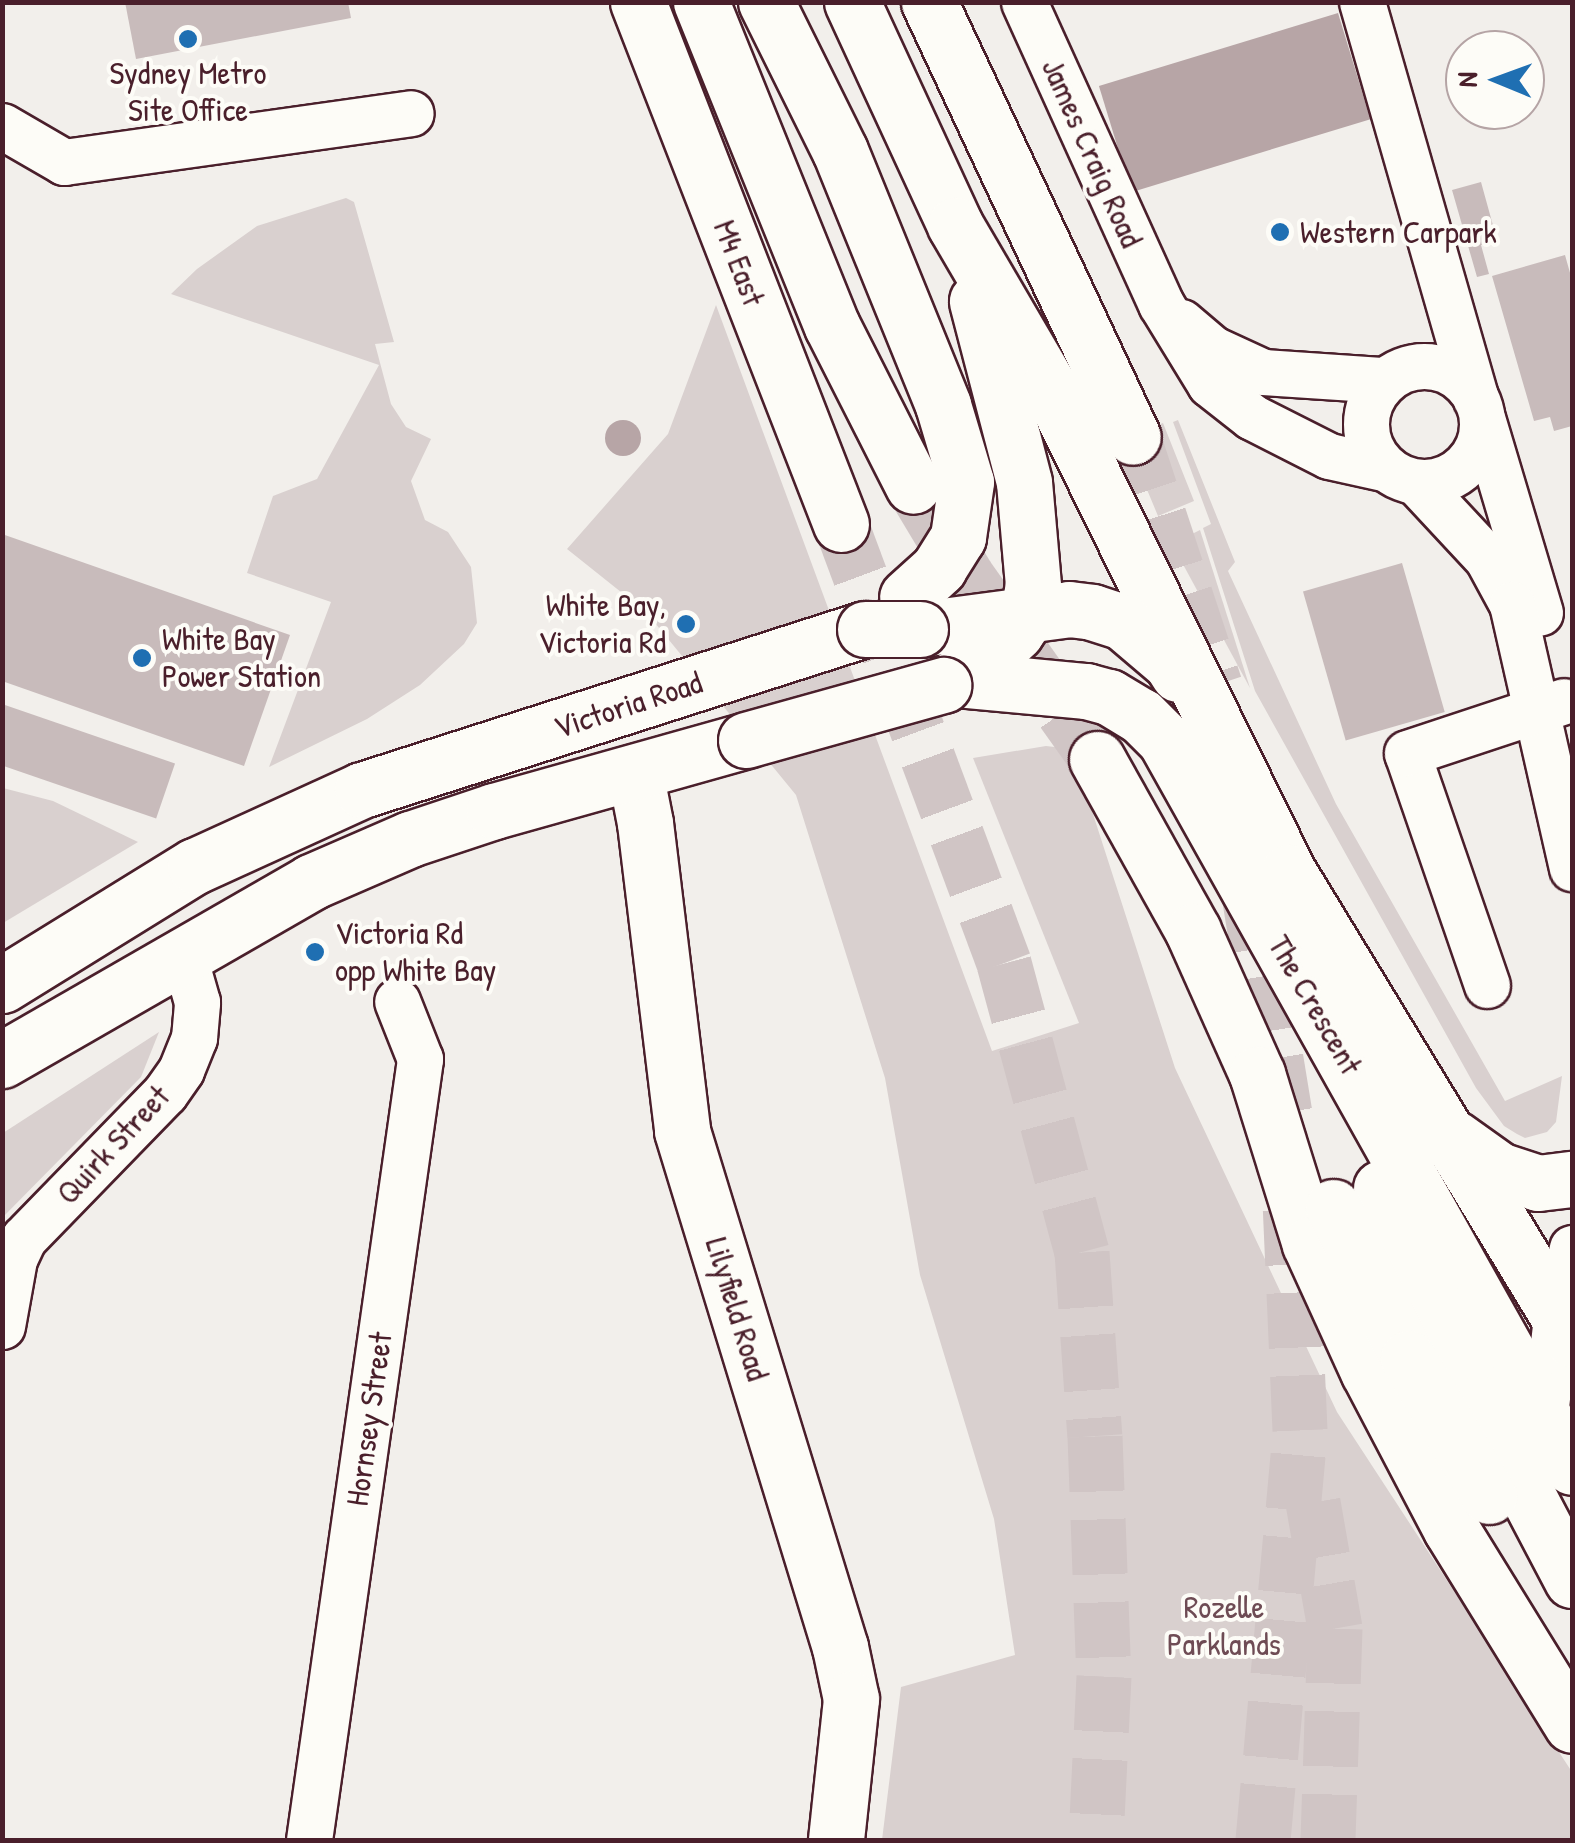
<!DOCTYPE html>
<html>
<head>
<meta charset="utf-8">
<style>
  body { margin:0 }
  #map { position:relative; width:1575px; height:1843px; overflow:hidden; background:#f2efeb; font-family:"Patrick Hand",sans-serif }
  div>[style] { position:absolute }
  .green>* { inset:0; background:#d9d0cf }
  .water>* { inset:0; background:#b7a5a6; transform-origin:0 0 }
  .round { border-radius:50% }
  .building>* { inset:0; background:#c8bbbb; transform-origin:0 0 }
  .highway-tunnel>* { height:55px; margin-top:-27.5px; transform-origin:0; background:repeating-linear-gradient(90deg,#d0c5c5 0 55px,transparent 0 83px) }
  .roads { filter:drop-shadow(2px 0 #4a1f2b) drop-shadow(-2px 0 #4a1f2b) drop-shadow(0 2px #4a1f2b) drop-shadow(0 -2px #4a1f2b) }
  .minor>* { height:45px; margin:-22.5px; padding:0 22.5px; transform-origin:22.5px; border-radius:22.5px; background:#fdfcf7 }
  .minor>.ring { margin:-22.5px; padding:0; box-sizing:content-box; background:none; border:45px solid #fdfcf7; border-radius:50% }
  .major>* { height:55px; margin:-27.5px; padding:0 27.5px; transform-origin:27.5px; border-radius:27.5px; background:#fdfcf7 }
  .highway>* { height:55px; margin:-27.5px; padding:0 27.5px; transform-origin:27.5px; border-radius:27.5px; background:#fdfcf7 }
  .bridges { filter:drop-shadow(2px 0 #4a1f2b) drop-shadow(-2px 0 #4a1f2b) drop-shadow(0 2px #4a1f2b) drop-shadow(0 -2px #4a1f2b) }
  .highway-bridge>* { height:55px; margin:-27.5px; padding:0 27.5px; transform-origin:27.5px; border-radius:27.5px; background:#fdfcf7 }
  .dots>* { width:28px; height:28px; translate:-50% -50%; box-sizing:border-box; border:5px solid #fdfcf7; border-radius:50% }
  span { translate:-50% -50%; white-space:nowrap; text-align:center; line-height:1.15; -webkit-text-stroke:8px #fdfcf7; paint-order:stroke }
  .poi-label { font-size:32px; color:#4a1f2b }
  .left { translate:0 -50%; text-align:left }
  .right { translate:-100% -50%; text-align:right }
  .street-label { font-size:32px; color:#4a1f2b }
  .park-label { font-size:32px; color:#6e4b54 }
  .frame { position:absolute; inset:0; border:5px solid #4a1f2b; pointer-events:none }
  .north { position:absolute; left:1445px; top:30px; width:100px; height:100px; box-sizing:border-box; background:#fdfcf7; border:2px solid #b5a4a5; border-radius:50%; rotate:271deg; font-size:28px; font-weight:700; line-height:40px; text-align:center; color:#4a1f2b }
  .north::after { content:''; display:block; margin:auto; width:35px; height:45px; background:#1f6fb2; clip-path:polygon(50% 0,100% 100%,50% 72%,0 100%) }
</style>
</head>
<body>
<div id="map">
  <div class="green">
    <div style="clip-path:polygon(346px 198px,354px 202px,394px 342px,375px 344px,391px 404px,406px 427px,431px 439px,411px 481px,425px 520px,448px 532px,471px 567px,477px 623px,464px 644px,420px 685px,367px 719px,269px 767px,331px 602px,247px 573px,273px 496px,317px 479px,379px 365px,171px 294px,197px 269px,257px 226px)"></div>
    <div style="clip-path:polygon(716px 305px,992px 1051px,1079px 1023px,973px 758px,1046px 746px,1072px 749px,1175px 1068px,1337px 1412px,1572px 1772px,1572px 1840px,882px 1840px,901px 1687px,1015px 1655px,994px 1519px,920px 1275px,885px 1078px,796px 795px,646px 612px,567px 549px,668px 434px)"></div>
    <div style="clip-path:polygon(1178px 420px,1235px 562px,1228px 571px,1336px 804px,1505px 1101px,1562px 1076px,1556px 1122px,1547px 1132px,1525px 1138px,1517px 1134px,1504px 1126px,1476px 1088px,1255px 691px,1203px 528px,1211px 524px,1173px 422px)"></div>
    <div style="clip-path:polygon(1163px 423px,1194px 501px,1158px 516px,1133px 456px,1117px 442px)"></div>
    <div style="clip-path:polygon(1200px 530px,1250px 688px,1172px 544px)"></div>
    <div style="clip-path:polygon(3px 788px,53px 801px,138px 842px,3px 923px)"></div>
    <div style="clip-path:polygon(159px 1032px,141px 1077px,3px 1217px,3px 1133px)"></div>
  </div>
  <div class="water">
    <div style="left:1338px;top:13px;width:111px;height:250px;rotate:73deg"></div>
    <div class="round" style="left:605px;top:420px;width:36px;height:36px"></div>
  </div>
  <div class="building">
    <div style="clip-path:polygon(125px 2px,348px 2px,351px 18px,136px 59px)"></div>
    <div style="clip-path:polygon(1481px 182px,1497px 240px,1481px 245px,1489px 274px,1477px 277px,1452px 190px)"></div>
    <div style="clip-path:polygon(1565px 255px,1572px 280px,1572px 426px,1554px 431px,1550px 417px,1534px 421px,1492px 276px)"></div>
    <div style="clip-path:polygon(2px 534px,290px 635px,244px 766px,2px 681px)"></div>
    <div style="left:1402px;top:563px;width:155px;height:103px;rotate:74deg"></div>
    <div style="left:2px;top:704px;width:183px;height:58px;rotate:19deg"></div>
  </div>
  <div class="highway-tunnel">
    <div style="left:1133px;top:437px;width:261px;rotate:71.7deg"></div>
    <div style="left:913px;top:486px;width:105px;rotate:59deg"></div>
    <div style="left:967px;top:576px;width:224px;rotate:54.6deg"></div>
    <div style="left:841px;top:524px;width:468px;rotate:69.6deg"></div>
    <div style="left:1004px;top:963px;width:299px;rotate:74.9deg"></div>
    <div style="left:1082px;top:1252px;width:184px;rotate:86deg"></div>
    <div style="left:1095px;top:1436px;width:240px;rotate:87.9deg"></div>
    <div style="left:1104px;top:1676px;width:164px;rotate:92.8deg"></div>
    <div style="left:1249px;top:894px;width:229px;rotate:80.7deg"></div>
    <div style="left:1313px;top:1502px;width:128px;rotate:80.1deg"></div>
    <div style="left:1335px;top:1628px;width:212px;rotate:91.9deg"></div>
    <div style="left:1263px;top:1840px;width:412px;rotate:-84.8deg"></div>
    <div style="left:1300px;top:1430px;width:230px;rotate:-92.5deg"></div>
  </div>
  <div class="roads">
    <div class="minor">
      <div style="left:1024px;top:2px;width:332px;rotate:65.6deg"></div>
      <div style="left:1161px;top:304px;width:94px;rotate:58.5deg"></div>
      <div style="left:1210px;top:384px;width:53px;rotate:38.2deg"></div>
      <div style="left:1252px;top:417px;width:86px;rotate:26.9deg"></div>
      <div style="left:1329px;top:456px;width:59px;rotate:12.6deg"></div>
      <div style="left:1362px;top:2px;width:413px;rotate:74deg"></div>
      <div style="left:2px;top:126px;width:72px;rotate:30.1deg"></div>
      <div style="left:64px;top:162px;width:350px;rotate:-8deg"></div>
      <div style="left:1181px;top:322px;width:42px;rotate:40.2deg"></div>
      <div style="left:1213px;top:349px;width:55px;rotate:24.7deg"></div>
      <div style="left:1263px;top:372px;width:122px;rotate:3.8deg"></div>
      <div class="ring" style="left:1366px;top:366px;width:71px;height:71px"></div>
      <div style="left:1482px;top:418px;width:203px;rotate:73.4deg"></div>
      <div style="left:1417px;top:483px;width:103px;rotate:47deg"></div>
      <div style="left:1487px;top:558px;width:52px;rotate:61.5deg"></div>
      <div style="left:1512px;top:604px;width:271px;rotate:77.2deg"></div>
      <div style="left:1487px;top:985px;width:245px;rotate:-109deg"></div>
      <div style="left:1407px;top:753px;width:165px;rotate:-18.3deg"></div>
      <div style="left:2px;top:1326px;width:68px;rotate:-79.8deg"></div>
      <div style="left:14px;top:1259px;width:23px;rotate:-65deg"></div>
      <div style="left:24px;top:1238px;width:202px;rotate:-45.8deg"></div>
      <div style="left:165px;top:1093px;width:28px;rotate:-55deg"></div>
      <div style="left:181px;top:1070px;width:35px;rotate:-68deg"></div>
      <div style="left:194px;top:1038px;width:36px;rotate:-85deg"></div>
      <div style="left:197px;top:1002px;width:48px;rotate:-105.8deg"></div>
      <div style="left:1545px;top:1416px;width:101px;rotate:-83.7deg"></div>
      <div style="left:1556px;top:1316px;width:70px;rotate:-76.8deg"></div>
      <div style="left:309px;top:1840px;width:789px;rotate:-81.91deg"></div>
      <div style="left:420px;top:1059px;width:62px;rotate:-111.6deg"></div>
    </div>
    <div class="major">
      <div style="left:635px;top:772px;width:52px;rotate:78.9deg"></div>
      <div style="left:645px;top:823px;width:310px;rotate:83.1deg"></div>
      <div style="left:682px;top:1131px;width:540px;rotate:72.98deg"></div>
      <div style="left:840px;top:1647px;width:53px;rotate:78.1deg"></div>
      <div style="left:851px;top:1699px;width:142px;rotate:96.1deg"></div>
    </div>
    <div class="highway">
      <div style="left:638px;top:2px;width:560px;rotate:68.75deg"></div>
      <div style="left:701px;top:2px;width:349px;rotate:68deg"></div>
      <div style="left:832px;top:326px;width:179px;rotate:63.1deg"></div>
      <div style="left:766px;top:2px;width:166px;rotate:63.6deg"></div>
      <div style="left:840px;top:151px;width:274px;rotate:67.9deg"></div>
      <div style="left:943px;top:405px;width:80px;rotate:73.4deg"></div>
      <div style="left:966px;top:482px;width:56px;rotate:98.3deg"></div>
      <div style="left:958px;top:537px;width:36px;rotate:122deg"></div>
      <div style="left:939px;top:568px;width:43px;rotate:137.8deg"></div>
      <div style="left:852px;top:2px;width:246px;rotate:65.2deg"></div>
      <div style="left:955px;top:225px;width:186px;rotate:59.7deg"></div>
      <div style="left:1049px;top:386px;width:542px;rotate:63.81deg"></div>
      <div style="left:1288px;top:872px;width:547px;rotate:58.69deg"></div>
      <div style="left:929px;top:2px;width:480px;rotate:64.9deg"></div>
      <div style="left:920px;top:629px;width:150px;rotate:-7.6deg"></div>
      <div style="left:1069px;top:609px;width:23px;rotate:7deg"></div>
      <div style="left:1092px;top:612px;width:33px;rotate:18deg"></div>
      <div style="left:1123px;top:622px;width:63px;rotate:40.5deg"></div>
      <div style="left:1171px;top:663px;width:13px;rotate:58deg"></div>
      <div style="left:957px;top:679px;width:130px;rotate:5.3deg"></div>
      <div style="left:1086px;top:691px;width:24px;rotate:15deg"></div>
      <div style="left:1109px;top:697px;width:37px;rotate:31deg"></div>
      <div style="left:1141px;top:716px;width:34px;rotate:45deg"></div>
      <div style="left:1165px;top:740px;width:833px;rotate:60.76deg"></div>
      <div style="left:943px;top:685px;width:64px;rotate:-32.9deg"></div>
      <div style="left:997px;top:650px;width:26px;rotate:-43deg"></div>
      <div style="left:1016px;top:632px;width:21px;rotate:-55deg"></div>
      <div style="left:1028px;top:615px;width:30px;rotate:-81deg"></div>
      <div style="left:1033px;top:585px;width:103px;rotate:-95deg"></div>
      <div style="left:1024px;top:482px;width:187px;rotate:-104.6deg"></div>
      <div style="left:1097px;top:759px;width:197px;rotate:60.8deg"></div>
      <div style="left:1193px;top:931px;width:157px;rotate:65.9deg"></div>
      <div style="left:1257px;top:1074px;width:178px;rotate:72.7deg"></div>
      <div style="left:1310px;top:1244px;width:140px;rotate:65.5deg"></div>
      <div style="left:1368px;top:1371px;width:178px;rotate:62.3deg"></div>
      <div style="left:1451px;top:1529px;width:230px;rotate:58.3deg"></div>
      <div style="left:2px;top:985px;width:227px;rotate:-31.7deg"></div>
      <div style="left:195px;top:866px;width:183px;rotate:-24.5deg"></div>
      <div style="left:362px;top:790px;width:528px;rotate:-17.75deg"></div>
      <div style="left:2px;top:1060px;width:357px;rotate:-29.9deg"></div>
      <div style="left:311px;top:882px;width:108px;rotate:-23.5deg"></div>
      <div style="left:410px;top:839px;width:89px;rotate:-18.4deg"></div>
      <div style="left:494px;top:811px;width:262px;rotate:-15.7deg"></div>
      <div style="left:1454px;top:1138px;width:55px;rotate:35.4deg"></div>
      <div style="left:1499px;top:1170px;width:41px;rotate:18.4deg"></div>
      <div style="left:1538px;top:1183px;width:34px;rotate:-7deg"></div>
      <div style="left:1381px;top:1188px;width:236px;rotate:65.5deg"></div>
      <div style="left:1479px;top:1403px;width:200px;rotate:62.3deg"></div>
      <div style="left:1333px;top:1207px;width:169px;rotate:63.6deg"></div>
      <div style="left:1408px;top:1358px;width:160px;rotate:59.6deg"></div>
    </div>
  </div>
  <div class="bridges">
    <div class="highway-bridge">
      <div style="left:865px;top:629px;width:55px"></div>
      <div style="left:746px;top:740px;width:205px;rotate:-15.6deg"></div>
    </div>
  </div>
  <div class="dots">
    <div style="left:188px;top:39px;background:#1f6fb2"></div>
    <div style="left:1280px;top:232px;background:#1f6fb2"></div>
    <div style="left:686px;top:624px;background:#1f6fb2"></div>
    <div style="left:142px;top:658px;background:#1f6fb2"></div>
    <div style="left:315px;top:952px;background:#1f6fb2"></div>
  </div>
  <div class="poi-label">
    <span style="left:188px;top:92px">Sydney Metro<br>Site Office</span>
    <span class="left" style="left:1300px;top:232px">Western Carpark</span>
    <span class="right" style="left:666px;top:624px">White Bay,<br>Victoria Rd</span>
    <span class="left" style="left:162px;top:658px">White Bay<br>Power Station</span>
    <span class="left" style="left:335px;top:952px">Victoria Rd<br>opp White Bay</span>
  </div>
  <div class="street-label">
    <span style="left:1092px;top:153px;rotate:66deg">James Craig Road</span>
    <span style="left:739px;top:263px;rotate:69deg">M4 East</span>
    <span style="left:628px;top:705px;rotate:-18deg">Victoria Road</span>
    <span style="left:1315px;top:1005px;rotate:60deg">The Crescent</span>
    <span style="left:113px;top:1145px;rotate:-47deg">Quirk Street</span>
    <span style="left:737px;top:1309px;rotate:73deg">Lilyfield Road</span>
    <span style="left:369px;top:1419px;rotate:-82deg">Hornsey Street</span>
  </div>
  <div class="park-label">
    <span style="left:1224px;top:1626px">Rozelle<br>Parklands</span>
  </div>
  <div class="frame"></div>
  <div class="north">N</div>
</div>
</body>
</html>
